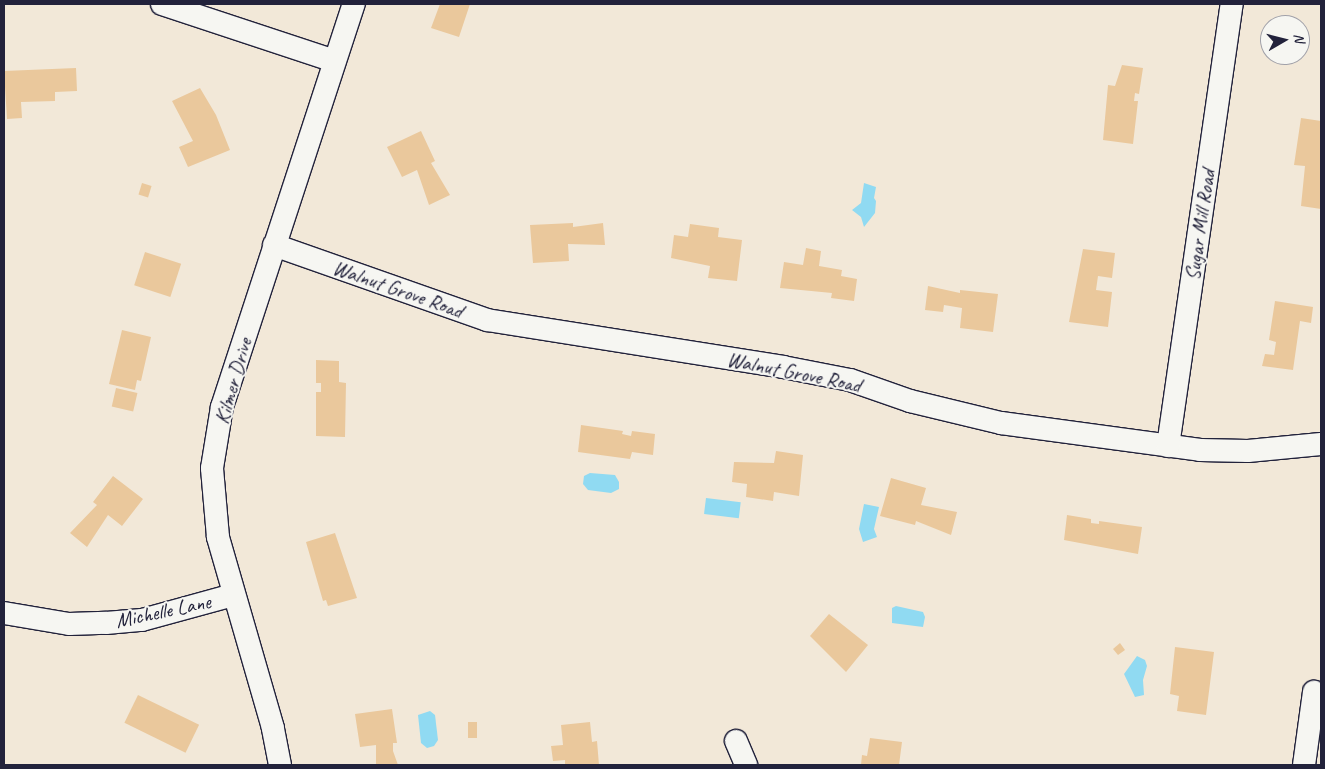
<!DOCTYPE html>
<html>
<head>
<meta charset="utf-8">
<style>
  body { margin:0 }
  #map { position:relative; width:1325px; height:769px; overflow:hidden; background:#f2e8d8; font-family:Caveat,sans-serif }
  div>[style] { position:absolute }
  .water>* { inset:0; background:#90daf2; transform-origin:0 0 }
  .building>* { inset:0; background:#eac89c; transform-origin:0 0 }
  .roads { filter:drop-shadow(1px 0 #22223b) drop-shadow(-1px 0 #22223b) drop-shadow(0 1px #22223b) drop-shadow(0 -1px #22223b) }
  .minor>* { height:22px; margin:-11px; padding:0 11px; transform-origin:11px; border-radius:11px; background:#f6f6f2 }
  span { translate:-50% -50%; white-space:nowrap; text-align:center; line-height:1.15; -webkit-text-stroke:4px #f6f6f2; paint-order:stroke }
  .street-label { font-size:21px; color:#22223b }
  .frame { position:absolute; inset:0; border:5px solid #22223b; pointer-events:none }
  .north { position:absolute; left:1260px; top:15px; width:50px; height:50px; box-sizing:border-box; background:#f6f6f2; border:1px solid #a1a1a9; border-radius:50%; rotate:82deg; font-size:14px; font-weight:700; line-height:20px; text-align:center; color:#22223b }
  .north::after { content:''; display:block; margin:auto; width:18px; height:22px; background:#22223b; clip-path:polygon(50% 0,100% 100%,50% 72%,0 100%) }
</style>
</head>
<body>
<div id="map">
  <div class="water">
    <div style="clip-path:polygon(864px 183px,876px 187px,874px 198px,876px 201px,875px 213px,864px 227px,861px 217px,852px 210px,861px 203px)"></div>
    <div style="clip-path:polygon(590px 473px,615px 475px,619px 482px,619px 489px,611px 493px,588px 490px,583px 484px,584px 476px)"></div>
    <div style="left:706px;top:498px;width:35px;height:16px;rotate:7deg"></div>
    <div style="clip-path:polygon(864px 504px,879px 507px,874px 529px,877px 537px,863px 542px,859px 529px)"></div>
    <div style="clip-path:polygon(896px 606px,923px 612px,925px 617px,923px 627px,892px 623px,892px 608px)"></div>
    <div style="clip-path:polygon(1137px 656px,1145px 660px,1147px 666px,1143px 680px,1144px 695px,1135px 697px,1124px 674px)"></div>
    <div style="clip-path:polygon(430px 711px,435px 715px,438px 740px,434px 746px,427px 748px,421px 743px,418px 715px)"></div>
  </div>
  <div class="building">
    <div style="clip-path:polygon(440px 4px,470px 4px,459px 37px,431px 28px)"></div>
    <div style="clip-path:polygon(1122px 65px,1143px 68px,1139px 94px,1135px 93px,1134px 101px,1138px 101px,1133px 144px,1103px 140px,1108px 85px,1115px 86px)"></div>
    <div style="clip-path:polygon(76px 68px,77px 91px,55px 92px,55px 101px,21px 102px,22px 118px,7px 119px,4px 71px)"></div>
    <div style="clip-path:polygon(200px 88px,216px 115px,230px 150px,188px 167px,179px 147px,193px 141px,172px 101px)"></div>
    <div style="clip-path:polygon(1301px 118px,1321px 121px,1321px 209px,1301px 206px,1305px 166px,1294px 165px)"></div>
    <div style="clip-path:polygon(421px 131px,435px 161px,431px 163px,450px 195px,429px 205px,417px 170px,402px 177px,387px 147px)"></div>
    <div style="left:142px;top:183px;width:10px;height:12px;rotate:17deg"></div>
    <div style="clip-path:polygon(573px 223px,573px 227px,603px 223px,605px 245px,568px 244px,569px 261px,533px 263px,530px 225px)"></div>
    <div style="clip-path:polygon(690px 224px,719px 228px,718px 237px,742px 240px,737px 281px,708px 278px,710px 266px,671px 258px,674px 235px,688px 237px)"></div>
    <div style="clip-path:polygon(806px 248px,821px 251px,819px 266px,842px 270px,841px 276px,857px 279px,854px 301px,831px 298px,832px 293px,780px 288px,784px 262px,803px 265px)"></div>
    <div style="clip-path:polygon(1083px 249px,1115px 253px,1112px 278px,1098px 276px,1096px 290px,1112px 292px,1108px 327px,1069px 322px)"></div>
    <div style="left:145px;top:252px;width:38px;height:35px;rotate:18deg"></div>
    <div style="clip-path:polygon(928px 286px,960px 293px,960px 290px,998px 294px,993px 332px,960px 328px,962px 308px,944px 305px,943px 312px,925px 310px)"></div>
    <div style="clip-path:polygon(1275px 301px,1313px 307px,1311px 323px,1300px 321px,1293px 370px,1262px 366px,1265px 354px,1274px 355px,1276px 342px,1269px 340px)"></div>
    <div style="clip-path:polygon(122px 330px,151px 337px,141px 381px,137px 380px,135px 390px,109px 384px)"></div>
    <div style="clip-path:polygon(316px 360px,339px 361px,339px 382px,346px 383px,345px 437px,316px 436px,316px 392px,321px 392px,321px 383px,316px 383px)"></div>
    <div style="left:116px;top:388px;width:22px;height:19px;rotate:13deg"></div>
    <div style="clip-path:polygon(581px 425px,623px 431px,622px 434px,631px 436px,632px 431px,655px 434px,653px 455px,632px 452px,630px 459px,578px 452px)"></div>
    <div style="clip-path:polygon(776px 451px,803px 455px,799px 496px,774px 492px,773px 501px,746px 497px,747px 484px,732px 482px,734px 462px,774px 463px)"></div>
    <div style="clip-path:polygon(113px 476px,143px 499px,122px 526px,108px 515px,87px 547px,70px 533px,97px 505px,93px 502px)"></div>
    <div style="clip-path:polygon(891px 478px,926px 488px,921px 505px,957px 512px,951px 535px,916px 521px,915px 525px,880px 516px)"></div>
    <div style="clip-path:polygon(1067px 515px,1091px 519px,1091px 523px,1099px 524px,1099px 521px,1142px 527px,1138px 554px,1064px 540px)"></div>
    <div style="clip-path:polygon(335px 533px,357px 598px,328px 606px,326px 600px,323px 601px,306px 542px)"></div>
    <div style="clip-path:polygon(829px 614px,868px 645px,846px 672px,810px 636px)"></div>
    <div style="clip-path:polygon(1120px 643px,1125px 650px,1118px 655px,1113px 649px)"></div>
    <div style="clip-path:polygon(1175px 647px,1214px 652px,1206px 715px,1177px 711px,1179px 696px,1170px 694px)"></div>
    <div style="left:138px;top:695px;width:68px;height:31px;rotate:26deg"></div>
    <div style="clip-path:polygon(392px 709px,397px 743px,393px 743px,393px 751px,398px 765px,376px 765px,376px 745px,360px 747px,355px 714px)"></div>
    <div style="left:468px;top:722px;width:9px;height:16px"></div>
    <div style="clip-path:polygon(590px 722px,592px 742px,597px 741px,599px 765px,565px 765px,565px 760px,553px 761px,551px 746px,563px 745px,561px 725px)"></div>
    <div style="clip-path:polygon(870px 738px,902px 742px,899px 765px,861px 765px,862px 755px,867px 756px)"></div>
  </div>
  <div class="roads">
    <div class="minor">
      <div style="left:162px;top:4px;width:181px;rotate:18.3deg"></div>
      <div style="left:274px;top:245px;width:226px;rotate:19.4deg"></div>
      <div style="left:487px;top:320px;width:300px;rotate:9deg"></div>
      <div style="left:783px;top:367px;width:68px;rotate:11deg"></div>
      <div style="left:850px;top:380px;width:64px;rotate:19.3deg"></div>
      <div style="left:910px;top:401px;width:94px;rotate:13.6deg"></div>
      <div style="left:1001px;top:423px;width:201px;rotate:7.7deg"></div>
      <div style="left:1200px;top:450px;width:48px;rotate:1.2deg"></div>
      <div style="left:1248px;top:451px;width:73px;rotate:-5.5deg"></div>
      <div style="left:1168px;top:446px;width:447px;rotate:-81.8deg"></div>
      <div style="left:4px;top:613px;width:66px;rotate:9.6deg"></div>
      <div style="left:69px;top:624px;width:37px;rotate:-2deg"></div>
      <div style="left:106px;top:623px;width:36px;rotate:-5deg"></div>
      <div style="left:142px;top:620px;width:94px;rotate:-15.4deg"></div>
      <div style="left:736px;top:741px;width:26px;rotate:67deg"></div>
      <div style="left:280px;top:765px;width:38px;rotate:-101deg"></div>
      <div style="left:273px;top:728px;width:199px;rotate:-106.1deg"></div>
      <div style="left:218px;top:537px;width:69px;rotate:-95deg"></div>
      <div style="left:212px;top:468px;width:62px;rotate:-80.7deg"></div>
      <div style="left:222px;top:407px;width:424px;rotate:-71.9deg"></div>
      <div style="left:1304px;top:765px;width:74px;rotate:-82.2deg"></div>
    </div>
  </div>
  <div class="street-label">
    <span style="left:1200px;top:225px;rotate:-82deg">Sugar Mill Road</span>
    <span style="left:398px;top:289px;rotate:19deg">Walnut Grove Road</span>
    <span style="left:794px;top:372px;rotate:11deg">Walnut Grove Road</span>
    <span style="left:233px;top:381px;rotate:-74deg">Kilmer Drive</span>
    <span style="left:163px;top:611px;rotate:-12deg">Michelle Lane</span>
  </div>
  <div class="frame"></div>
  <div class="north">N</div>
</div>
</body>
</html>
